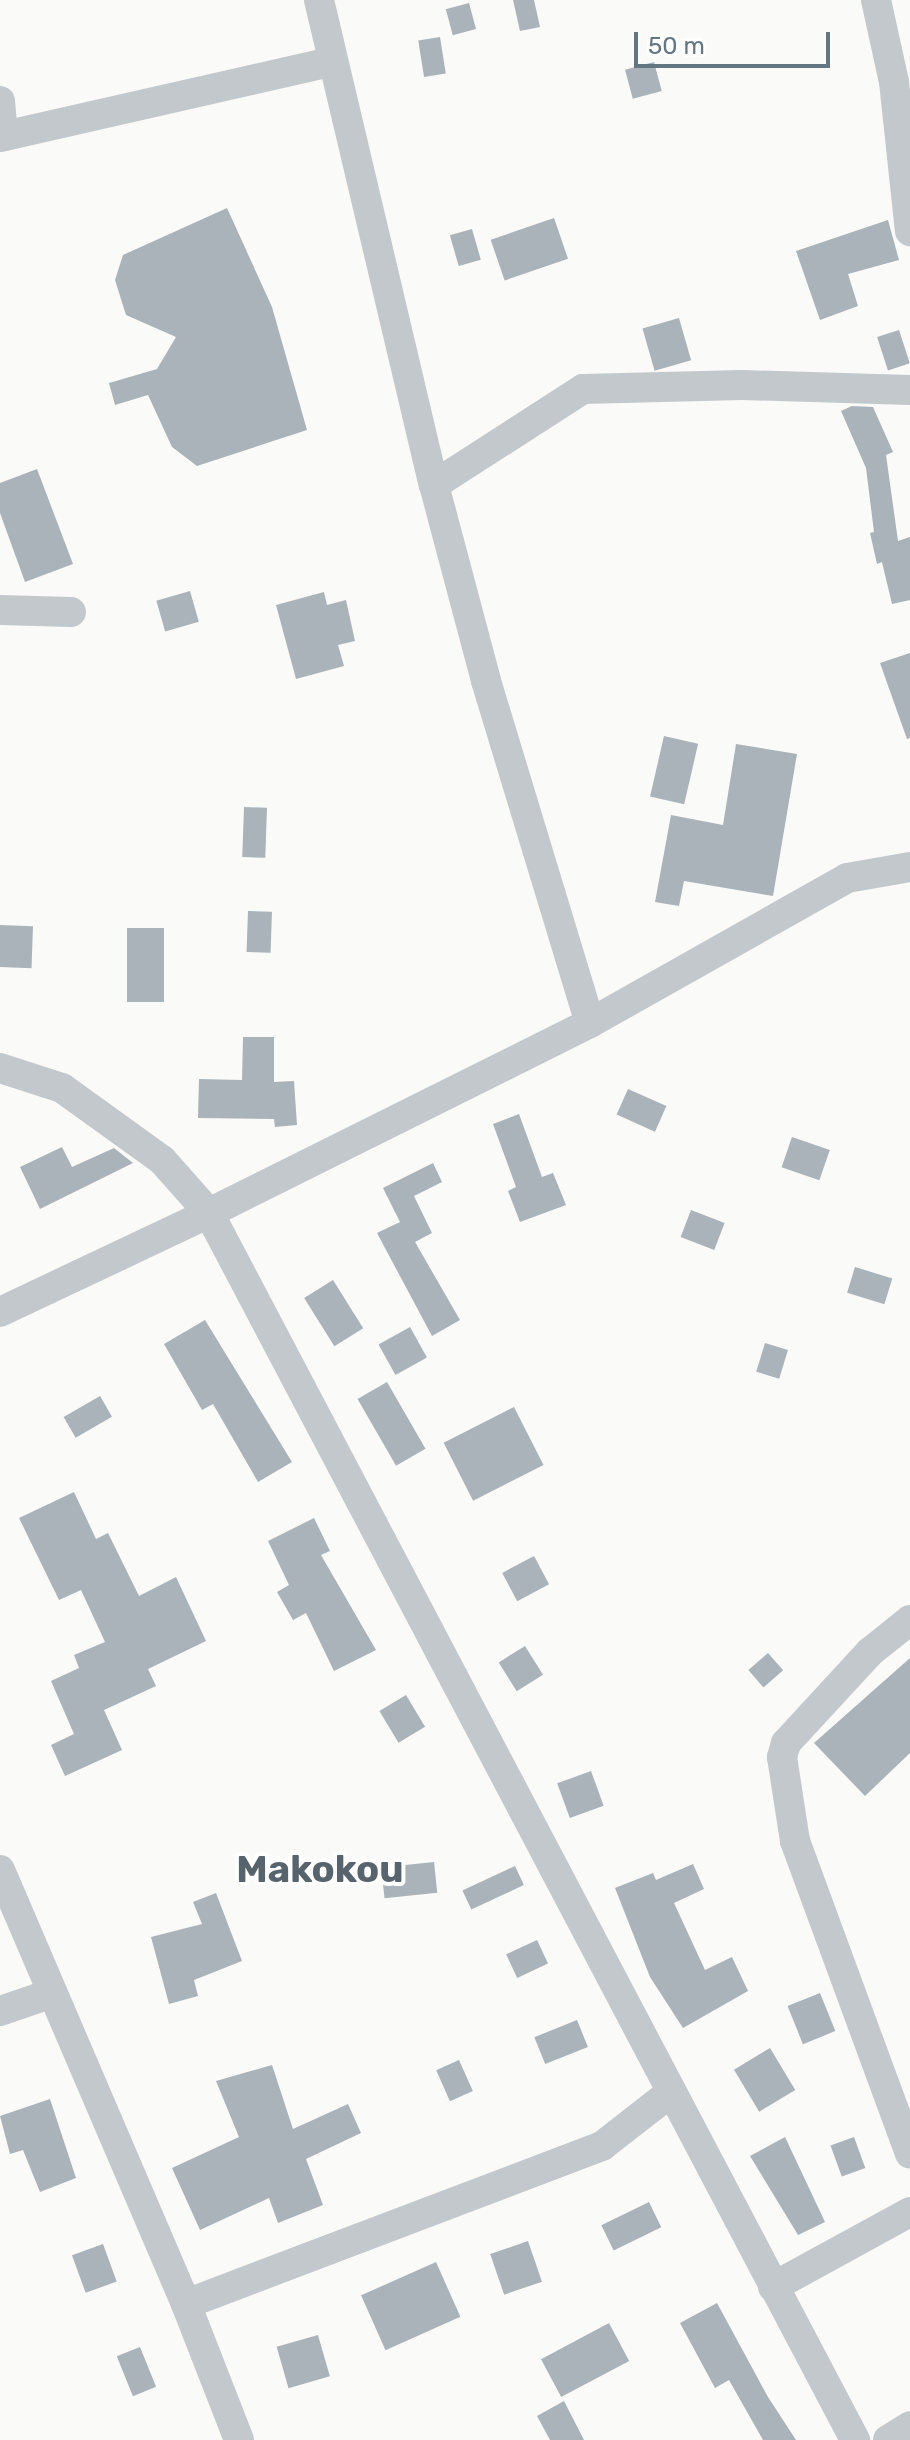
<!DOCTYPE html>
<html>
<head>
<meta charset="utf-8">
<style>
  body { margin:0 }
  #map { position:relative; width:910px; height:2440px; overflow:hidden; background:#fafaf8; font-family:Rubik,sans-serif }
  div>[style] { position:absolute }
  .building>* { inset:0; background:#aab3b9; transform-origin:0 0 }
  .minor>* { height:30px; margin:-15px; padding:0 15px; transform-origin:15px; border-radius:15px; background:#c3c8cc }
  span { translate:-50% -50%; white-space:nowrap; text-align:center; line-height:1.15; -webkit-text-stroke:8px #fff; paint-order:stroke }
  .town-label { font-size:38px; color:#57646e; font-weight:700 }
  .scale { position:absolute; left:634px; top:32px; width:196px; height:36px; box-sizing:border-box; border:4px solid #657683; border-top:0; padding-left:10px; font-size:24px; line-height:28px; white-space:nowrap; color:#657683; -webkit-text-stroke:6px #fff; paint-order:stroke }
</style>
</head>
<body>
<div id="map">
  <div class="building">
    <div style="clip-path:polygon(513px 0,534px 0,540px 27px,520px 31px)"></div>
    <div style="left:469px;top:3px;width:27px;height:24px;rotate:75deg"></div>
    <div style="left:440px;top:37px;width:37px;height:22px;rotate:81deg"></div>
    <div style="left:654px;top:62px;width:30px;height:30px;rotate:75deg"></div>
    <div style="clip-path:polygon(227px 208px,272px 307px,307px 430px,197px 466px,172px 447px,148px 395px,115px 405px,109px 383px,157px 369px,176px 337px,126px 315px,115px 280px,123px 255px)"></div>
    <div style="left:554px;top:218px;width:43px;height:67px;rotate:71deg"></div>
    <div style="clip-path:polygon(888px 220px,899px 260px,848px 274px,858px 306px,820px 320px,796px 251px)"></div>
    <div style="left:472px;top:229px;width:32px;height:23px;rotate:74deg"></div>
    <div style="left:679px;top:318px;width:44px;height:38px;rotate:74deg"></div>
    <div style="left:899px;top:330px;width:35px;height:23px;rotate:72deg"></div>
    <div style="clip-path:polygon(852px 406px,873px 407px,893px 452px,886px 455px,898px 541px,910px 537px,910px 600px,892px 604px,882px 562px,877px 564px,870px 533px,874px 532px,866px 468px,841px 411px)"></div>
    <div style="clip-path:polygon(37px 469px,73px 564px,25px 582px,0 513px,0 483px)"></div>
    <div style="left:190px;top:591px;width:32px;height:35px;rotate:74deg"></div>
    <div style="clip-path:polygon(324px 592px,327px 605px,346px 600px,355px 641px,338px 645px,344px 666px,296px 679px,276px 605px)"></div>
    <div style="clip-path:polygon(910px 653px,910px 738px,907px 739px,880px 663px)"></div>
    <div style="left:664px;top:736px;width:35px;height:62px;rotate:13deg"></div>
    <div style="clip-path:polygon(736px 744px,797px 754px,773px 896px,684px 881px,679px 906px,655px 902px,671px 815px,723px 825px)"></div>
    <div style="left:244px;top:807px;width:23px;height:50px;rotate:2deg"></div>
    <div style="left:248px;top:911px;width:24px;height:41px;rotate:2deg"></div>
    <div style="left:0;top:925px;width:33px;height:42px;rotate:2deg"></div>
    <div style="left:127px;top:928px;width:37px;height:74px"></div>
    <div style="clip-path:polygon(243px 1037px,274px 1037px,274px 1082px,294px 1081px,297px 1125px,275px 1127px,274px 1119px,198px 1118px,199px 1079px,242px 1080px)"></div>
    <div style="left:628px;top:1089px;width:42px;height:28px;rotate:24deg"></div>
    <div style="clip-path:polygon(519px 1114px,542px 1177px,553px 1173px,566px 1205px,520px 1222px,508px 1191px,516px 1187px,493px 1124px)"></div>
    <div style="left:792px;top:1137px;width:40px;height:32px;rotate:19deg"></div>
    <div style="clip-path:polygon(62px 1147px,72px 1167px,114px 1148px,133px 1163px,40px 1209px,20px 1167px)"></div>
    <div style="clip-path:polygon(433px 1163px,442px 1182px,414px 1196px,432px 1233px,415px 1242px,460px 1320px,432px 1336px,377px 1233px,400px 1222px,383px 1188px)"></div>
    <div style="left:691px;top:1210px;width:36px;height:29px;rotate:21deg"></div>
    <div style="left:855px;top:1267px;width:39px;height:27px;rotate:17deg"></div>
    <div style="left:333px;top:1280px;width:57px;height:34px;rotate:58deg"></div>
    <div style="clip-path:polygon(205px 1320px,292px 1462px,258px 1482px,213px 1404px,202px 1410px,164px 1344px)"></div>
    <div style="left:410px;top:1327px;width:35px;height:36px;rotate:61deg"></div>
    <div style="left:765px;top:1343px;width:24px;height:30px;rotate:17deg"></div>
    <div style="left:387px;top:1382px;width:77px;height:34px;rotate:60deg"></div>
    <div style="left:100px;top:1396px;width:24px;height:42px;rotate:60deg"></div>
    <div style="left:514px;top:1407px;width:65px;height:79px;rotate:63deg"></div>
    <div style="clip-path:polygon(74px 1492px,96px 1539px,108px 1533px,139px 1596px,176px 1577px,206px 1641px,148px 1669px,156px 1686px,104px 1710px,122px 1750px,65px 1776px,51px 1745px,74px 1734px,51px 1681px,79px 1668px,74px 1655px,105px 1642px,81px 1590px,59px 1600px,19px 1518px)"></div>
    <div style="clip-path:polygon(314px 1518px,330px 1551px,321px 1555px,376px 1650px,334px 1671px,306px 1613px,293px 1620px,277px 1592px,289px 1585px,268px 1541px)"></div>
    <div style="left:534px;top:1556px;width:32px;height:36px;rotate:62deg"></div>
    <div style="left:525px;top:1646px;width:34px;height:31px;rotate:58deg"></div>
    <div style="left:768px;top:1653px;width:23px;height:26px;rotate:49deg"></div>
    <div style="clip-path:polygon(910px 1658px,910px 1753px,865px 1796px,814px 1743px)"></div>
    <div style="left:406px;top:1695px;width:37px;height:31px;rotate:59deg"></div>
    <div style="left:591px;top:1771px;width:37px;height:36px;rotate:70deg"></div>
    <div style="left:434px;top:1862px;width:31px;height:53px;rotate:84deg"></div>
    <div style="clip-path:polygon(693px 1864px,704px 1889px,674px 1903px,705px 1970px,732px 1957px,748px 1991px,683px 2028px,650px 1977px,615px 1888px,653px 1873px,656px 1880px)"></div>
    <div style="left:515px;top:1866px;width:21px;height:58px;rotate:65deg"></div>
    <div style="clip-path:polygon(216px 1893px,242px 1961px,194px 1980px,198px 1996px,169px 2004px,151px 1937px,202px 1924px,193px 1902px)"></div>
    <div style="left:537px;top:1940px;width:26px;height:34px;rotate:65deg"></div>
    <div style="left:820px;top:1993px;width:41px;height:35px;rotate:68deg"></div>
    <div style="left:577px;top:2020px;width:29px;height:46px;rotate:68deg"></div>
    <div style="left:770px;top:2048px;width:49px;height:42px;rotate:59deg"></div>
    <div style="left:459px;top:2060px;width:34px;height:25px;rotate:66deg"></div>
    <div style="clip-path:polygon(272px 2065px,293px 2129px,348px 2104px,361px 2133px,306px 2159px,323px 2205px,278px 2223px,269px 2198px,200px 2230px,172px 2168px,239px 2137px,216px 2081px)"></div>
    <div style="clip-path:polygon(50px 2099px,76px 2178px,40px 2192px,23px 2150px,10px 2154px,0 2116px)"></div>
    <div style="clip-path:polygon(785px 2137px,825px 2222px,798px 2235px,750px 2156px)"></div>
    <div style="left:854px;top:2137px;width:33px;height:25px;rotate:70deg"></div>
    <div style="left:649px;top:2202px;width:28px;height:53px;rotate:64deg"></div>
    <div style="left:528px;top:2241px;width:43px;height:40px;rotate:71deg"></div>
    <div style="left:103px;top:2244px;width:40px;height:33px;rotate:70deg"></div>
    <div style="left:436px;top:2262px;width:60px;height:82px;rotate:66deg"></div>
    <div style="clip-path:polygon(717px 2303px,768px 2397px,796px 2440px,763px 2440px,729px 2380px,715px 2388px,680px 2323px)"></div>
    <div style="left:609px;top:2323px;width:43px;height:77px;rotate:62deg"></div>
    <div style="left:318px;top:2335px;width:43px;height:43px;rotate:74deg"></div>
    <div style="left:140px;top:2347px;width:43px;height:25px;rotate:68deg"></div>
    <div style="clip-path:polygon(564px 2401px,584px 2440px,550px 2440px,537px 2416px)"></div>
  </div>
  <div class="minor">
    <div style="left:319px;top:0;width:498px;rotate:76.7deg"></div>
    <div style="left:434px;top:485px;width:203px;rotate:75.1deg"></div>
    <div style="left:486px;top:681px;width:357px;rotate:73.1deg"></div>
    <div style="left:876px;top:0;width:84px;rotate:77.6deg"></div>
    <div style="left:894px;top:82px;width:150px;rotate:83.9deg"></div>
    <div style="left:0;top:101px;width:35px;rotate:85deg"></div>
    <div style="left:0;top:137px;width:338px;rotate:-12.8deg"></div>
    <div style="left:434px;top:485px;width:177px;rotate:-32.8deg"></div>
    <div style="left:583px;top:389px;width:159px;rotate:-1.4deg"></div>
    <div style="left:742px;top:385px;width:168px;rotate:1.7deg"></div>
    <div style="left:0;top:610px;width:71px;rotate:1.6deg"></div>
    <div style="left:0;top:1068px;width:65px;rotate:17.9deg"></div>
    <div style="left:62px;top:1088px;width:123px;rotate:35.8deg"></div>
    <div style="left:162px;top:1160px;width:71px;rotate:48.4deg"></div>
    <div style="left:209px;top:1213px;width:426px;rotate:-26.5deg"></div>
    <div style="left:590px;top:1023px;width:295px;rotate:-29.4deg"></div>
    <div style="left:847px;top:878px;width:64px;rotate:-9.9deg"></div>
    <div style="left:0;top:1312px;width:231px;rotate:-25.3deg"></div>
    <div style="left:209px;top:1213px;width:1387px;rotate:62.23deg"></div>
    <div style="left:910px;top:1620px;width:51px;rotate:141.3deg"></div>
    <div style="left:870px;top:1652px;width:124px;rotate:132.7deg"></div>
    <div style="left:786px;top:1743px;width:15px;rotate:106deg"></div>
    <div style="left:782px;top:1757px;width:85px;rotate:81.2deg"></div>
    <div style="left:795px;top:1841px;width:333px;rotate:69.8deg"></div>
    <div style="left:0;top:1870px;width:472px;rotate:66.8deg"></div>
    <div style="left:186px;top:2304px;width:146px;rotate:68.7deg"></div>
    <div style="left:0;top:2011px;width:53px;rotate:-18.8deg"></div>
    <div style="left:773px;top:2287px;width:156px;rotate:-28.7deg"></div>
    <div style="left:186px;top:2304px;width:445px;rotate:-20.8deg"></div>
    <div style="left:602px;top:2146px;width:86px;rotate:-37.9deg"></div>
    <div style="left:888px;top:2440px;width:26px;rotate:-32deg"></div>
  </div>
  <div class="town-label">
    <span style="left:320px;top:1870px">Makokou</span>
  </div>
  <div class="scale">50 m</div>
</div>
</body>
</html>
